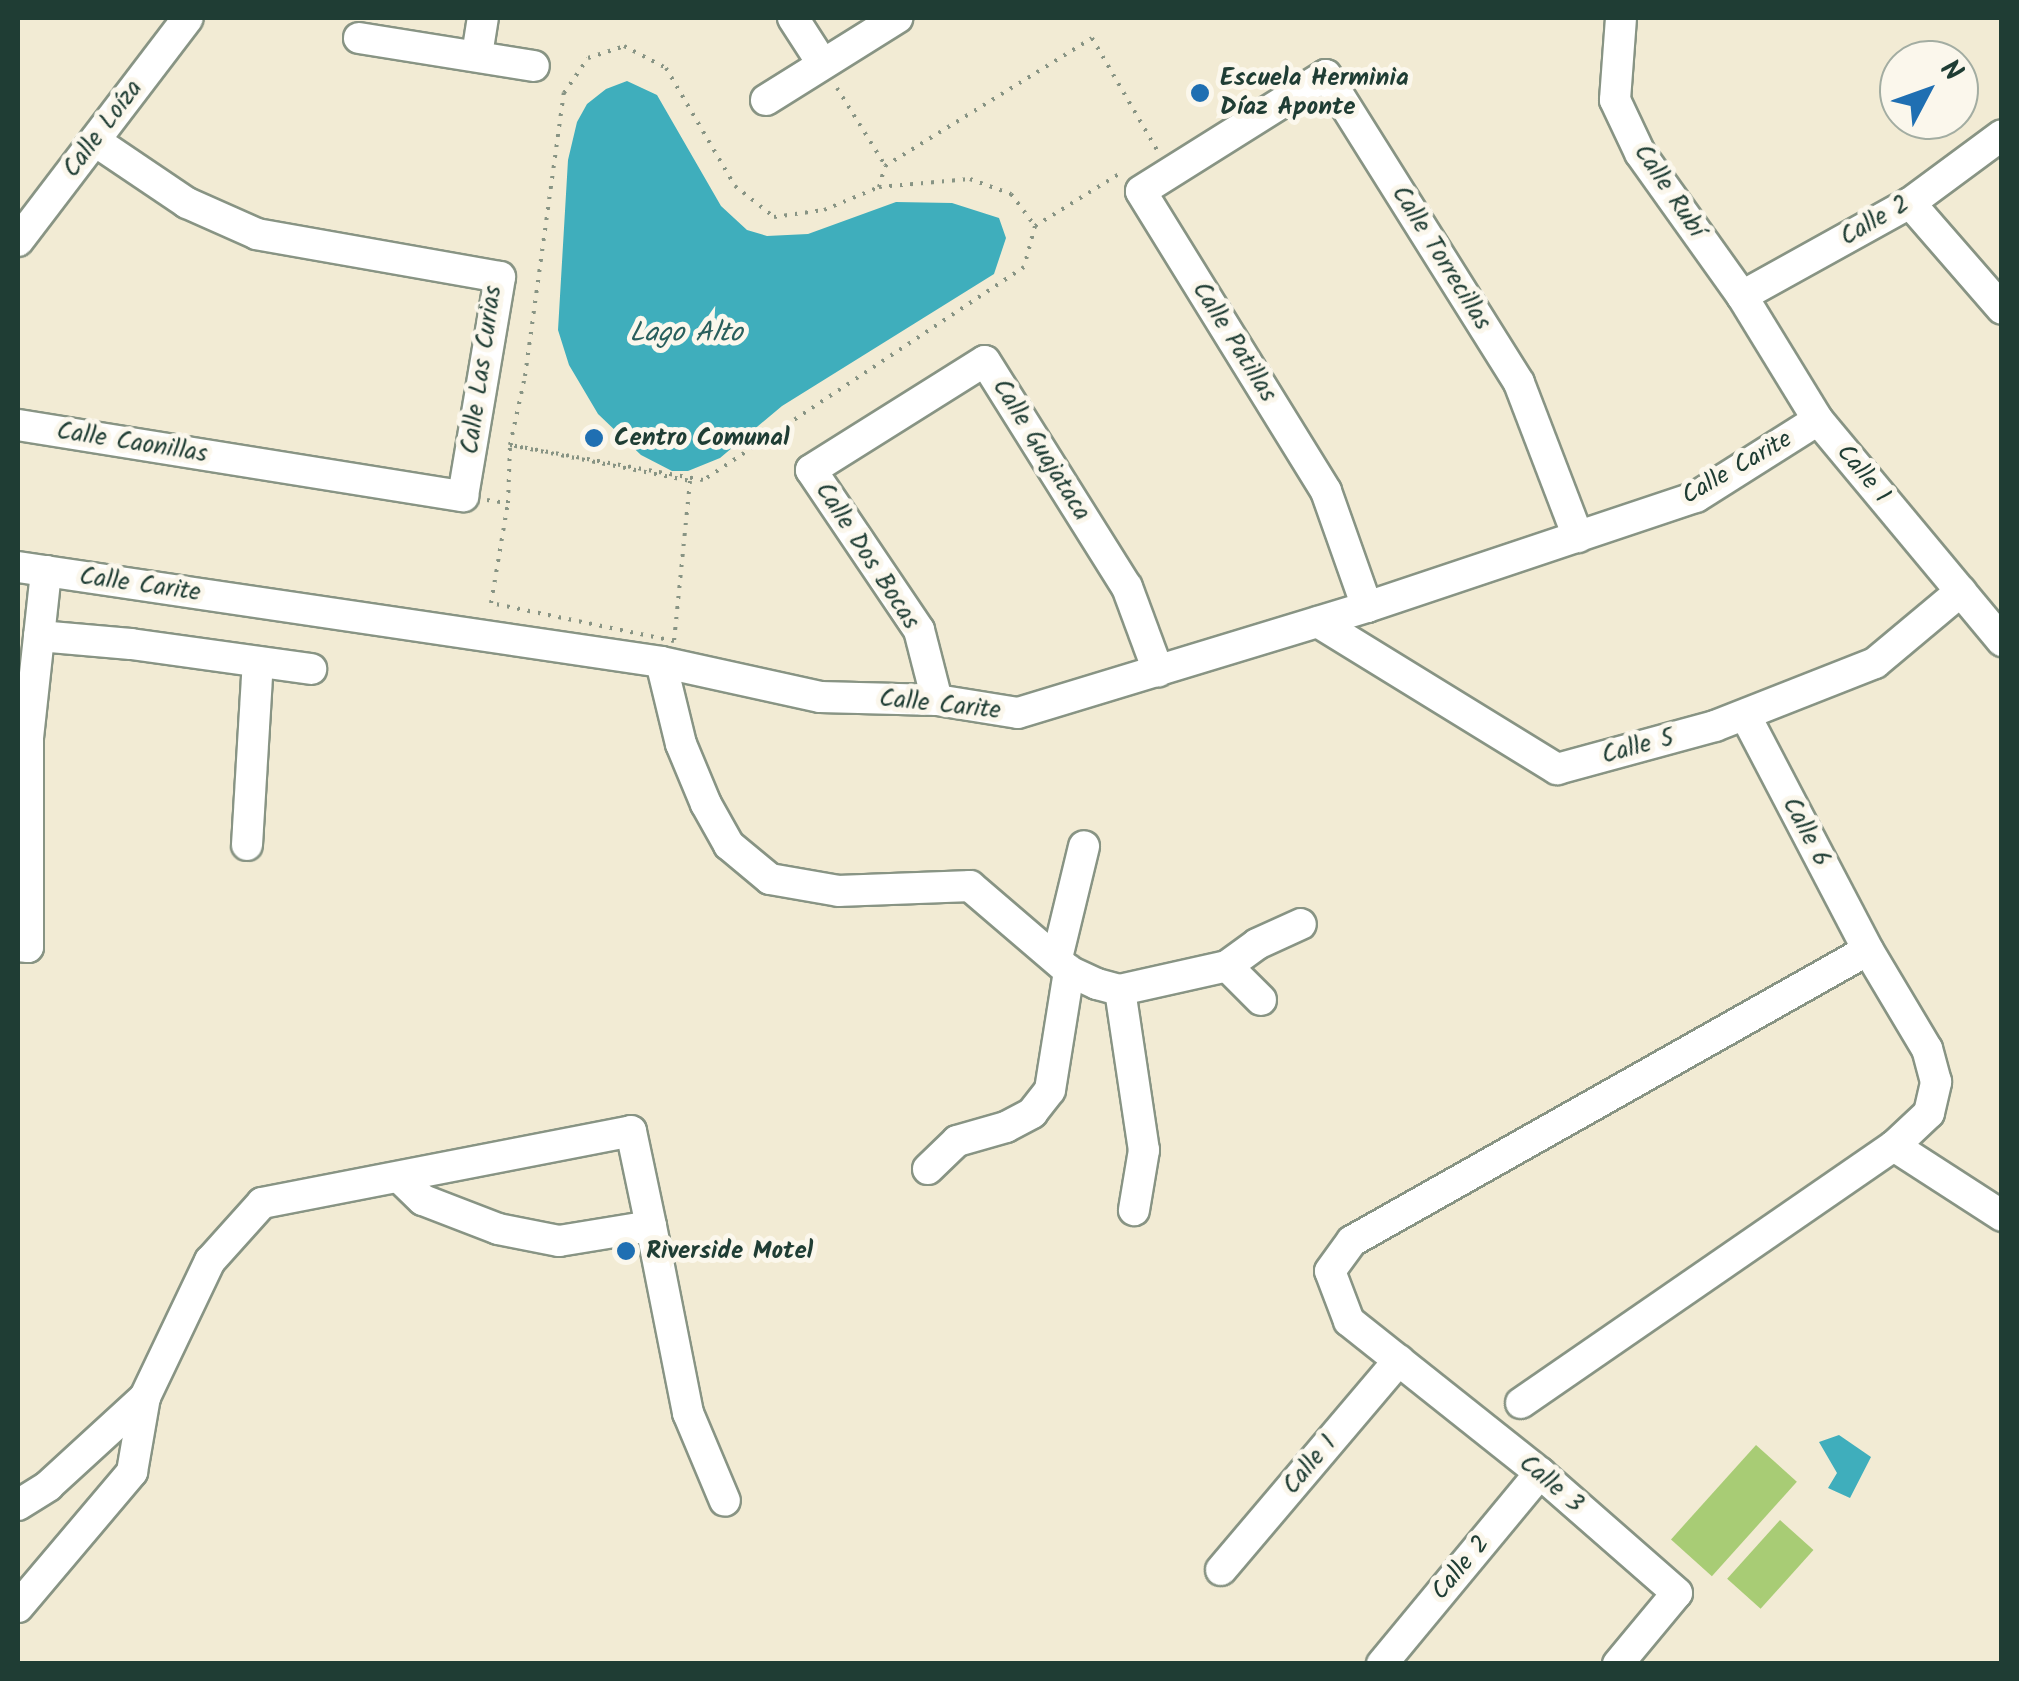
<!DOCTYPE html>
<html>
<head>
<meta charset="utf-8">
<style>
  body { margin:0 }
  #map { position:relative; width:2019px; height:1681px; overflow:hidden; background:#f2ebd4; font-family:Kalam,sans-serif }
  div>[style] { position:absolute }
  .green>* { inset:0; background:#a8cc75; transform-origin:0 0 }
  .water>* { inset:0; background:#3faebc }
  .path>* { height:4px; margin-top:-2px; transform-origin:0; background:repeating-linear-gradient(90deg,#889484 0 2.5px,transparent 0 10.5px) }
  .roads { filter:drop-shadow(2px 0 #889484) drop-shadow(-2px 0 #889484) drop-shadow(0 2px #889484) drop-shadow(0 -2px #889484) }
  .minor>* { height:30px; margin:-15px; padding:0 15px; transform-origin:15px; border-radius:15px; background:#fff }
  .dots>* { width:28px; height:28px; translate:-50% -50%; box-sizing:border-box; border:5px solid #fbf7ec; border-radius:50% }
  span { translate:-50% -50%; white-space:nowrap; text-align:center; line-height:1.15; -webkit-text-stroke:10px #fbf7ec; paint-order:stroke }
  .poi-label { font-size:25px; color:#1f3d34; font-weight:700 }
  .left { translate:0 -50%; text-align:left }
  .street-label { font-size:25px; color:#1f3d34 }
  .water-label { font-size:28px; color:#295f5d; font-style:italic }
  .frame { position:absolute; inset:0; border:20px solid #1f3d34; pointer-events:none }
  .north { position:absolute; left:1879px; top:40px; width:100px; height:100px; box-sizing:border-box; background:#fbf7ec; border:2px solid #a3ada2; border-radius:50%; rotate:49deg; font-size:28px; font-weight:700; line-height:40px; text-align:center; color:#1f3d34 }
  .north::after { content:''; display:block; margin:auto; width:35px; height:45px; background:#1f6fb2; clip-path:polygon(50% 0,100% 100%,50% 72%,0 100%) }
</style>
</head>
<body>
<div id="map">
  <div class="green">
    <div style="left:1756px;top:1445px;width:55px;height:127px;rotate:42deg"></div>
    <div style="left:1780px;top:1520px;width:45px;height:79px;rotate:42deg"></div>
  </div>
  <div class="water">
    <div style="clip-path:polygon(627px 81px,657px 95px,721px 206px,747px 230px,767px 236px,808px 234px,896px 202px,952px 203px,999px 218px,1006px 238px,994px 274px,782px 406px,720px 458px,688px 471px,672px 471px,641px 455px,598px 414px,569px 365px,558px 330px,568px 160px,577px 122px,587px 104px,606px 89px)"></div>
    <div style="clip-path:polygon(1839px 1435px,1871px 1457px,1850px 1498px,1828px 1488px,1837px 1473px,1819px 1442px)"></div>
  </div>
  <div class="path">
    <div style="left:624px;top:46px;width:47px;rotate:27.6deg"></div>
    <div style="left:666px;top:68px;width:137px;rotate:59.7deg"></div>
    <div style="left:735px;top:186px;width:50px;rotate:38.5deg"></div>
    <div style="left:774px;top:217px;width:50px;rotate:-8deg"></div>
    <div style="left:824px;top:210px;width:60px;rotate:-22.7deg"></div>
    <div style="left:879px;top:187px;width:91px;rotate:-5deg"></div>
    <div style="left:970px;top:179px;width:44px;rotate:20.1deg"></div>
    <div style="left:1011px;top:194px;width:40px;rotate:53deg"></div>
    <div style="left:1035px;top:226px;width:42px;rotate:105deg"></div>
    <div style="left:1024px;top:267px;width:385px;rotate:146.4deg"></div>
    <div style="left:703px;top:480px;width:196px;rotate:-169.7deg"></div>
    <div style="left:510px;top:445px;width:71px;rotate:-77.7deg"></div>
    <div style="left:525px;top:376px;width:286px;rotate:-82.2deg"></div>
    <div style="left:564px;top:93px;width:42px;rotate:-55.6deg"></div>
    <div style="left:588px;top:58px;width:38px;rotate:-18deg"></div>
    <div style="left:837px;top:88px;width:91px;rotate:58.1deg"></div>
    <div style="left:879px;top:187px;width:22px;rotate:-74deg"></div>
    <div style="left:885px;top:166px;width:243px;rotate:-31.7deg"></div>
    <div style="left:1092px;top:38px;width:129px;rotate:59.9deg"></div>
    <div style="left:1035px;top:226px;width:99px;rotate:-31.8deg"></div>
    <div style="left:510px;top:445px;width:184px;rotate:11.3deg"></div>
    <div style="left:690px;top:481px;width:161px;rotate:95.7deg"></div>
    <div style="left:674px;top:641px;width:187px;rotate:-168.3deg"></div>
    <div style="left:491px;top:603px;width:101px;rotate:-80.4deg"></div>
    <div style="left:508px;top:503px;width:58px;rotate:-88deg"></div>
    <div style="left:487px;top:500px;width:20px;rotate:9deg"></div>
  </div>
  <div class="roads">
    <div class="minor">
      <div style="left:793px;top:18px;width:54px;rotate:57.2deg"></div>
      <div style="left:1621px;top:18px;width:82px;rotate:94.2deg"></div>
      <div style="left:1615px;top:100px;width:59px;rotate:64.7deg"></div>
      <div style="left:1640px;top:153px;width:176px;rotate:54.5deg"></div>
      <div style="left:1742px;top:296px;width:145px;rotate:58.5deg"></div>
      <div style="left:1818px;top:420px;width:288px;rotate:50.2deg"></div>
      <div style="left:359px;top:38px;width:177px;rotate:9.1deg"></div>
      <div style="left:477px;top:55px;width:37px;rotate:-81deg"></div>
      <div style="left:766px;top:100px;width:155px;rotate:-32deg"></div>
      <div style="left:1910px;top:203px;width:140px;rotate:49deg"></div>
      <div style="left:18px;top:241px;width:280px;rotate:-52.7deg"></div>
      <div style="left:1742px;top:296px;width:192px;rotate:-29deg"></div>
      <div style="left:1910px;top:203px;width:114px;rotate:-36.5deg"></div>
      <div style="left:18px;top:425px;width:451px;rotate:9.1deg"></div>
      <div style="left:463px;top:496px;width:222px;rotate:-80.4deg"></div>
      <div style="left:500px;top:277px;width:247px;rotate:-170deg"></div>
      <div style="left:257px;top:234px;width:77px;rotate:-156.1deg"></div>
      <div style="left:187px;top:203px;width:111px;rotate:-146deg"></div>
      <div style="left:18px;top:567px;width:650px;rotate:8.4deg"></div>
      <div style="left:661px;top:662px;width:163px;rotate:12.4deg"></div>
      <div style="left:820px;top:697px;width:117px;rotate:1.5deg"></div>
      <div style="left:937px;top:700px;width:82px;rotate:9.1deg"></div>
      <div style="left:1018px;top:713px;width:365px;rotate:-16.9deg"></div>
      <div style="left:1367px;top:607px;width:347px;rotate:-18.5deg"></div>
      <div style="left:1696px;top:497px;width:144px;rotate:-32.3deg"></div>
      <div style="left:1367px;top:607px;width:123px;rotate:-109.5deg"></div>
      <div style="left:1326px;top:491px;width:352px;rotate:-121.7deg"></div>
      <div style="left:1141px;top:191px;width:218px;rotate:-32.1deg"></div>
      <div style="left:1326px;top:75px;width:363px;rotate:57.9deg"></div>
      <div style="left:1519px;top:383px;width:165px;rotate:69deg"></div>
      <div style="left:1318px;top:622px;width:281px;rotate:31.6deg"></div>
      <div style="left:1557px;top:769px;width:164px;rotate:-15.2deg"></div>
      <div style="left:1715px;top:726px;width:172px;rotate:-21.5deg"></div>
      <div style="left:1875px;top:663px;width:112px;rotate:-39.9deg"></div>
      <div style="left:39px;top:636px;width:92px;rotate:5deg"></div>
      <div style="left:131px;top:644px;width:182px;rotate:7.9deg"></div>
      <div style="left:661px;top:662px;width:84px;rotate:76.3deg"></div>
      <div style="left:681px;top:744px;width:65px;rotate:67.4deg"></div>
      <div style="left:706px;top:804px;width:47px;rotate:60.7deg"></div>
      <div style="left:729px;top:845px;width:53px;rotate:39.7deg"></div>
      <div style="left:770px;top:879px;width:70px;rotate:9.9deg"></div>
      <div style="left:839px;top:891px;width:131px;rotate:-2.2deg"></div>
      <div style="left:970px;top:886px;width:130px;rotate:40.6deg"></div>
      <div style="left:1069px;top:971px;width:31px;rotate:25deg"></div>
      <div style="left:1097px;top:984px;width:24px;rotate:15deg"></div>
      <div style="left:1120px;top:990px;width:110px;rotate:-12.6deg"></div>
      <div style="left:1227px;top:966px;width:48px;rotate:45deg"></div>
      <div style="left:937px;top:700px;width:72px;rotate:-104.4deg"></div>
      <div style="left:919px;top:630px;width:193px;rotate:-124deg"></div>
      <div style="left:811px;top:470px;width:205px;rotate:-32.1deg"></div>
      <div style="left:985px;top:361px;width:267px;rotate:57.9deg"></div>
      <div style="left:1127px;top:587px;width:90px;rotate:69.7deg"></div>
      <div style="left:247px;top:845px;width:183px;rotate:-86.6deg"></div>
      <div style="left:18px;top:946px;width:10px;rotate:6deg"></div>
      <div style="left:28px;top:947px;width:209px;rotate:-90deg"></div>
      <div style="left:28px;top:738px;width:168px;rotate:-83.8deg"></div>
      <div style="left:1057px;top:958px;width:115px;rotate:-76.4deg"></div>
      <div style="left:1227px;top:966px;width:37px;rotate:-36deg"></div>
      <div style="left:1257px;top:944px;width:48px;rotate:-24.4deg"></div>
      <div style="left:1120px;top:990px;width:162px;rotate:81.5deg"></div>
      <div style="left:1144px;top:1150px;width:61px;rotate:99.5deg"></div>
      <div style="left:1894px;top:1146px;width:129px;rotate:32.9deg"></div>
      <div style="left:928px;top:1169px;width:40px;rotate:-44deg"></div>
      <div style="left:957px;top:1141px;width:51px;rotate:-15.9deg"></div>
      <div style="left:1006px;top:1127px;width:30px;rotate:-28deg"></div>
      <div style="left:1032px;top:1113px;width:29px;rotate:-52deg"></div>
      <div style="left:1050px;top:1090px;width:121px;rotate:-80.9deg"></div>
      <div style="left:401px;top:1179px;width:30px;rotate:44deg"></div>
      <div style="left:423px;top:1200px;width:80px;rotate:21.1deg"></div>
      <div style="left:498px;top:1229px;width:62px;rotate:11.1deg"></div>
      <div style="left:559px;top:1241px;width:93px;rotate:-9.3deg"></div>
      <div style="left:651px;top:1226px;width:191px;rotate:78.8deg"></div>
      <div style="left:688px;top:1413px;width:95px;rotate:67.2deg"></div>
      <div style="left:1521px;top:1403px;width:453px;rotate:-34.6deg"></div>
      <div style="left:1894px;top:1146px;width:48px;rotate:-43.3deg"></div>
      <div style="left:1929px;top:1113px;width:32px;rotate:-77deg"></div>
      <div style="left:1936px;top:1082px;width:34px;rotate:-105deg"></div>
      <div style="left:1927px;top:1049px;width:115px;rotate:-120.8deg"></div>
      <div style="left:1868px;top:950px;width:265px;rotate:-117.6deg"></div>
      <div style="left:18px;top:1505px;width:36px;rotate:-32deg"></div>
      <div style="left:48px;top:1486px;width:132px;rotate:-42.5deg"></div>
      <div style="left:145px;top:1397px;width:151px;rotate:-64.5deg"></div>
      <div style="left:210px;top:1261px;width:78px;rotate:-48.1deg"></div>
      <div style="left:262px;top:1203px;width:376px;rotate:-11deg"></div>
      <div style="left:631px;top:1131px;width:97px;rotate:78.1deg"></div>
      <div style="left:1221px;top:1570px;width:275px;rotate:-49.7deg"></div>
      <div style="left:18px;top:1607px;width:177px;rotate:-49.8deg"></div>
      <div style="left:132px;top:1472px;width:76px;rotate:-80.2deg"></div>
      <div style="left:1382px;top:1664px;width:248px;rotate:-50.4deg"></div>
      <div style="left:1618px;top:1664px;width:92px;rotate:-50.3deg"></div>
      <div style="left:1677px;top:1593px;width:182px;rotate:-138.8deg"></div>
      <div style="left:1540px;top:1473px;width:244px;rotate:-141.5deg"></div>
      <div style="left:1349px;top:1321px;width:53px;rotate:-110.8deg"></div>
      <div style="left:1330px;top:1271px;width:37px;rotate:-54deg"></div>
      <div style="left:1352px;top:1241px;width:592px;rotate:-29.42deg"></div>
    </div>
  </div>
  <div class="dots">
    <div style="left:1200px;top:93px;background:#1f6fb2"></div>
    <div style="left:594px;top:438px;background:#1f6fb2"></div>
    <div style="left:626px;top:1251px;background:#1f6fb2"></div>
  </div>
  <div class="poi-label">
    <span class="left" style="left:1220px;top:93px">Escuela Herminia<br>Díaz Aponte</span>
    <span class="left" style="left:614px;top:438px">Centro Comunal</span>
    <span class="left" style="left:646px;top:1251px">Riverside Motel</span>
  </div>
  <div class="street-label">
    <span style="left:103px;top:129px;rotate:-53deg">Calle Loíza</span>
    <span style="left:1669px;top:191px;rotate:56deg">Calle Rubí</span>
    <span style="left:1875px;top:221px;rotate:-30deg">Calle 2</span>
    <span style="left:1441px;top:258px;rotate:58deg">Calle Torrecillas</span>
    <span style="left:1234px;top:342px;rotate:58deg">Calle Patillas</span>
    <span style="left:482px;top:370px;rotate:-82deg">Calle Las Curias</span>
    <span style="left:132px;top:443px;rotate:9deg">Calle Caonillas</span>
    <span style="left:1041px;top:450px;rotate:58deg">Calle Guajataca</span>
    <span style="left:1737px;top:468px;rotate:-30deg">Calle Carite</span>
    <span style="left:1863px;top:474px;rotate:50deg">Calle 1</span>
    <span style="left:867px;top:556px;rotate:57deg">Calle Dos Bocas</span>
    <span style="left:140px;top:585px;rotate:8deg">Calle Carite</span>
    <span style="left:940px;top:705px;rotate:6deg">Calle Carite</span>
    <span style="left:1638px;top:747px;rotate:-15deg">Calle 5</span>
    <span style="left:1806px;top:832px;rotate:62deg">Calle 6</span>
    <span style="left:1310px;top:1465px;rotate:-50deg">Calle 1</span>
    <span style="left:1551px;top:1484px;rotate:40deg">Calle 3</span>
    <span style="left:1461px;top:1568px;rotate:-50deg">Calle 2</span>
  </div>
  <div class="water-label">
    <span style="left:686px;top:334px">Lago Alto</span>
  </div>
  <div class="frame"></div>
  <div class="north">N</div>
</div>
</body>
</html>
